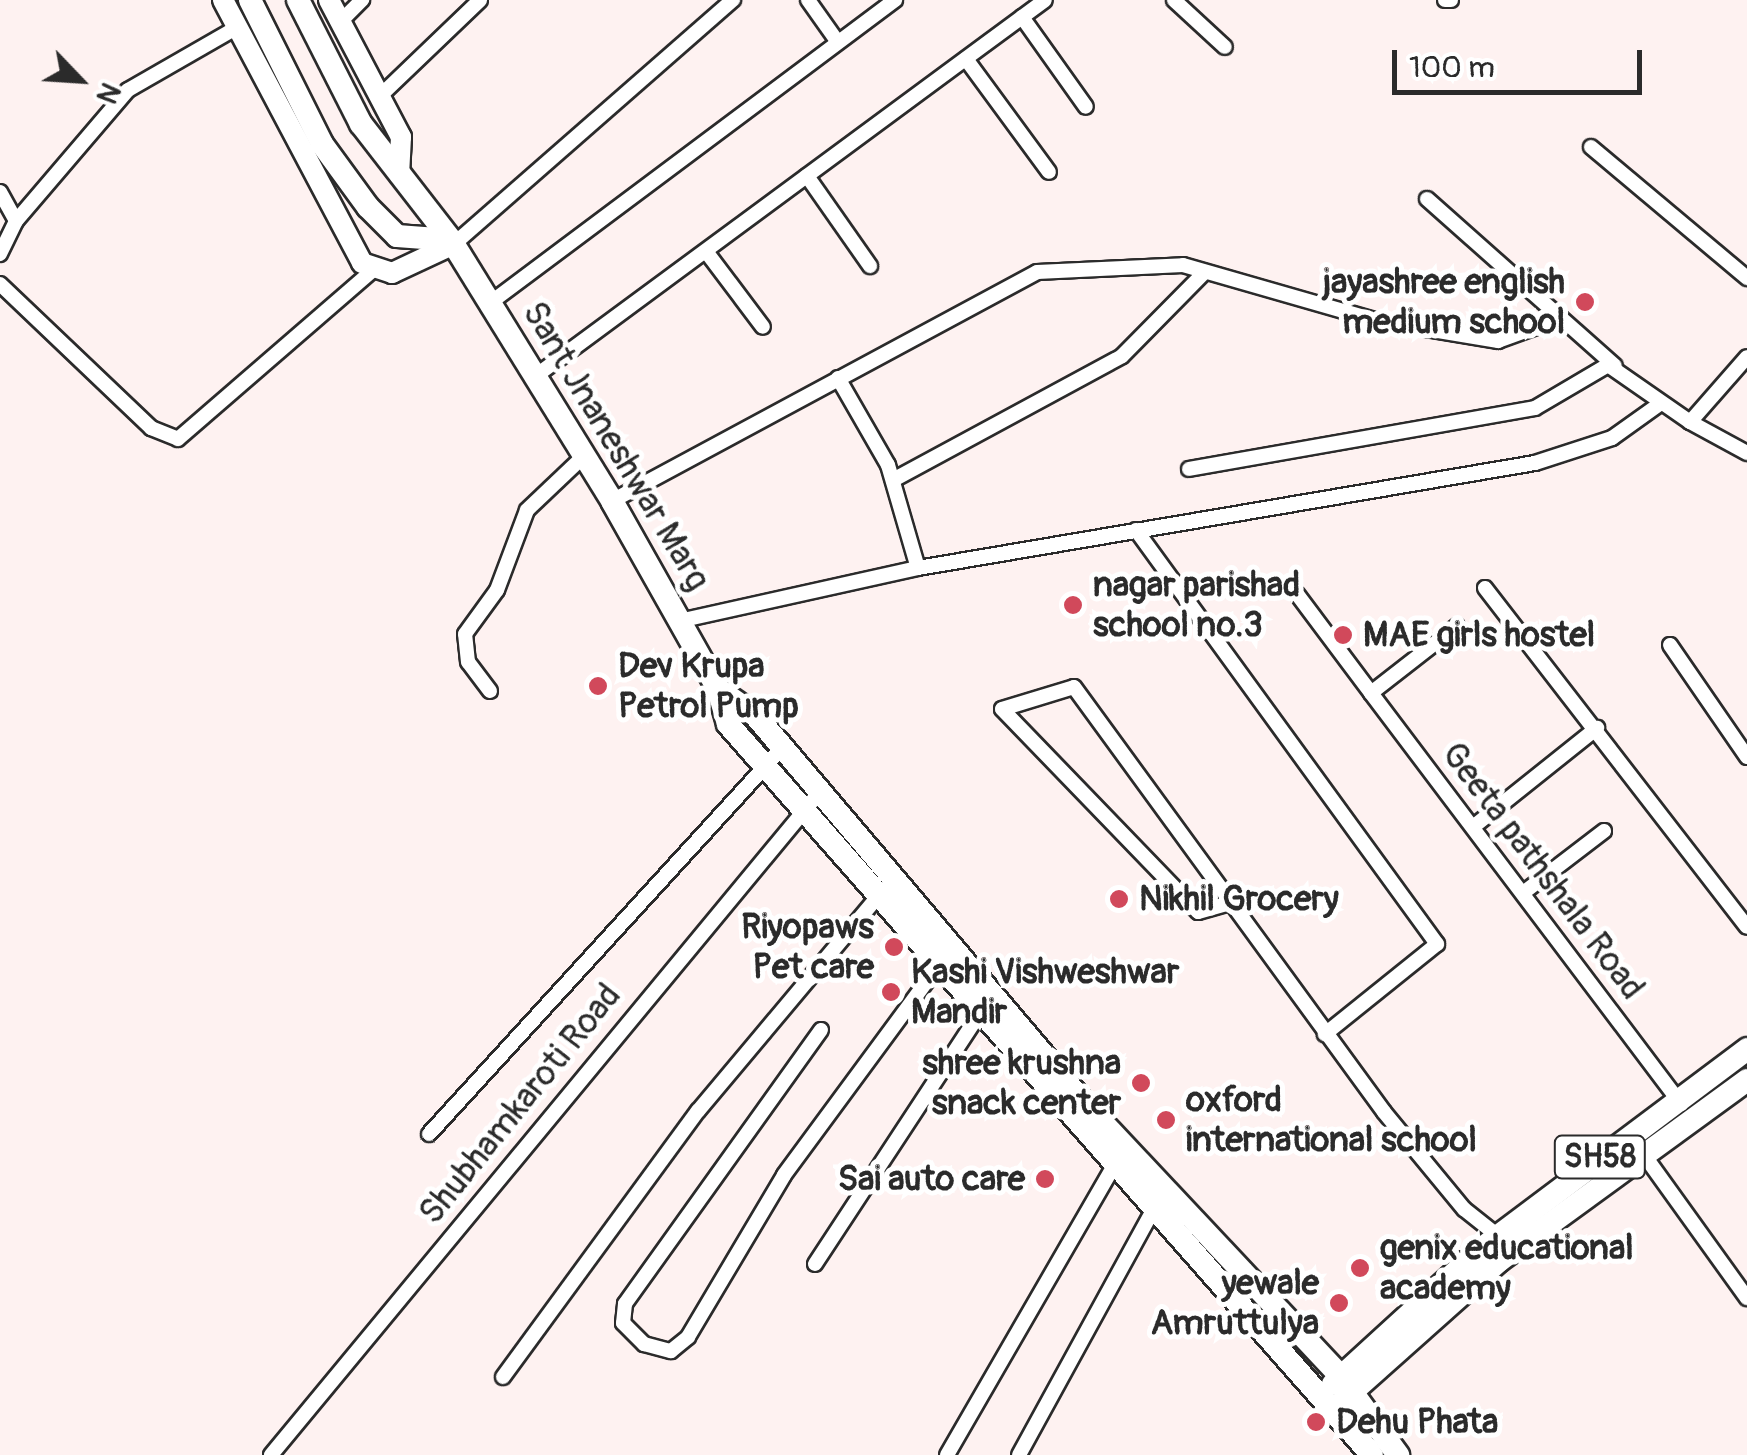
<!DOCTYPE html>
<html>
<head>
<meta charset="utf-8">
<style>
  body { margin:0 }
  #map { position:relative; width:1747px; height:1455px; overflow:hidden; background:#fef2f1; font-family:Pangolin,sans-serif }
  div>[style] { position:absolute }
  .roads { filter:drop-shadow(2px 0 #2b2b2b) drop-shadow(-2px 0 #2b2b2b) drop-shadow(0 2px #2b2b2b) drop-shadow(0 -2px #2b2b2b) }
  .street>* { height:14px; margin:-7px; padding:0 7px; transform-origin:7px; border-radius:7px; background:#fff }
  .secondary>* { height:20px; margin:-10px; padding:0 10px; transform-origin:10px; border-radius:10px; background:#fff }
  .primary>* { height:22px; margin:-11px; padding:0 11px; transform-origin:11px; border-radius:11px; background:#fff }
  .dots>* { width:28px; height:28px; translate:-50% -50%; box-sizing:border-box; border:5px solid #fff; border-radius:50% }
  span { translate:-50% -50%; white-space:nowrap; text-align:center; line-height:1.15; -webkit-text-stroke:10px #fff; paint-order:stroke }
  .shield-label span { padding:2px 8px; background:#fff; border:2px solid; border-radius:8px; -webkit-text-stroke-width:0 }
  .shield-label { font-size:32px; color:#2b2b2b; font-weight:700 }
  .poi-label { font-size:35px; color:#2b2b2b; font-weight:700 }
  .right { translate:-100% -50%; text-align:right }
  .left { translate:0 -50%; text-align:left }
  .street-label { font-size:35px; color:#2b2b2b }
  .north { position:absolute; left:30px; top:30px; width:100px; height:100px; -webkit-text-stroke:8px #fff; paint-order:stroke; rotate:115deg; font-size:28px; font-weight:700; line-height:40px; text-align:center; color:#2b2b2b }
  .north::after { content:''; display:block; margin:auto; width:35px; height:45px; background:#2b2b2b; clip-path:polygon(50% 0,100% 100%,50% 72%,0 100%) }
  .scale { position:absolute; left:1392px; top:50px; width:250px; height:45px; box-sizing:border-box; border:5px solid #2b2b2b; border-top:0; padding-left:12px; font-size:30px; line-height:35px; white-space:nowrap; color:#2b2b2b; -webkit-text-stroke:8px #fff; paint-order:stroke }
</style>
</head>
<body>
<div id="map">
  <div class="roads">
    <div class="street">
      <div style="left:808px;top:0;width:50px;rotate:54.7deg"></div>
      <div style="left:1174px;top:0;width:69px;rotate:42.7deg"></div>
      <div style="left:1445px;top:0;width:6px"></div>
      <div style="left:1022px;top:17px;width:110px;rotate:54.6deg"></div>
      <div style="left:339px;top:23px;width:33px;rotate:-45deg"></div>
      <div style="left:966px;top:59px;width:140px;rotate:53.7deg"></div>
      <div style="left:379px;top:97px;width:140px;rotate:-43.8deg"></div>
      <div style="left:1591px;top:147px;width:204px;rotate:40deg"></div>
      <div style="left:807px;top:176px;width:110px;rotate:55deg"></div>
      <div style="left:0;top:192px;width:33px;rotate:61deg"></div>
      <div style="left:16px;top:221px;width:37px;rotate:116deg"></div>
      <div style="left:1427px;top:199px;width:251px;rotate:41.6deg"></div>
      <div style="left:16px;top:221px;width:172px;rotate:-49.5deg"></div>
      <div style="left:128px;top:90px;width:122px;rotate:-29.9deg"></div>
      <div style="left:454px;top:244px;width:371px;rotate:-41.2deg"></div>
      <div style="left:708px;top:254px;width:91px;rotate:53deg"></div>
      <div style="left:0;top:284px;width:209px;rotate:43.6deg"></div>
      <div style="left:151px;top:428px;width:29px;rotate:22deg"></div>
      <div style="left:178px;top:439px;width:258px;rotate:-40.9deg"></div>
      <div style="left:490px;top:303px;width:506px;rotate:-36.8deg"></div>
      <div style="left:537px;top:375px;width:631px;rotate:-36.43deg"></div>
      <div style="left:838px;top:378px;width:100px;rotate:60.1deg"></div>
      <div style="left:888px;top:465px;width:107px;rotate:73.8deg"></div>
      <div style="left:1690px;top:422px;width:65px;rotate:28.5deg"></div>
      <div style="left:1189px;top:469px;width:351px;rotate:-10deg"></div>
      <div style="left:1535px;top:408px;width:85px;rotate:-30.5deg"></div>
      <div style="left:1608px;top:365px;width:100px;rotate:34.8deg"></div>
      <div style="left:1690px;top:422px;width:86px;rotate:-48.8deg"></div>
      <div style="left:893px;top:480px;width:260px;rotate:-28.4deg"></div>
      <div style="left:1122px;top:356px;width:115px;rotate:-45.4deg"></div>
      <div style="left:612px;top:501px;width:483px;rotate:-28.3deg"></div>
      <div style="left:1037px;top:272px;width:146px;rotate:-2.7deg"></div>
      <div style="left:1183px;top:265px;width:203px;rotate:16deg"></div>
      <div style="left:1378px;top:321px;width:122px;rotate:9.5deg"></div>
      <div style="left:1498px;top:341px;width:67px;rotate:-20.1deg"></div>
      <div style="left:1136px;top:530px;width:512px;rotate:53.98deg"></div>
      <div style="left:1437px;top:944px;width:144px;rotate:141.2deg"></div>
      <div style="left:1485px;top:588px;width:428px;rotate:52.3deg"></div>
      <div style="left:1297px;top:594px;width:124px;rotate:53.2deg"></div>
      <div style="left:679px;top:621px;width:245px;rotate:-12.5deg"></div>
      <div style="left:918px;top:568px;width:626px;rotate:-9.66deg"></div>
      <div style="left:1535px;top:463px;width:81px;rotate:-18deg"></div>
      <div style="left:1612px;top:438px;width:60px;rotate:-35.5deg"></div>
      <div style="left:1457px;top:626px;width:109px;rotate:142.1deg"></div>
      <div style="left:1371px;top:693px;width:515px;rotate:52.97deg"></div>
      <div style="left:1670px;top:645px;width:136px;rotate:55.5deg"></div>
      <div style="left:490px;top:691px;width:36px;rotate:-127deg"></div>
      <div style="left:468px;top:662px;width:28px;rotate:-96deg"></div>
      <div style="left:465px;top:634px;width:54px;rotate:-54deg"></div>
      <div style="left:497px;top:590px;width:85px;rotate:-69.4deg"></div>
      <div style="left:527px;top:510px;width:80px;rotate:-43.5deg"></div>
      <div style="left:1473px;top:827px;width:159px;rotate:-38.6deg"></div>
      <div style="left:1523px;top:893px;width:102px;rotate:-37.4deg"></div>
      <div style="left:1230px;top:903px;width:33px;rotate:164deg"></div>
      <div style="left:1198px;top:912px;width:282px;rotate:-134deg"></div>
      <div style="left:1002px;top:709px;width:75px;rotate:-17deg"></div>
      <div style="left:1074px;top:687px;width:526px;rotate:53.89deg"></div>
      <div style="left:1384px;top:1112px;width:126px;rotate:50.5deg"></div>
      <div style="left:1464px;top:1209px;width:43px;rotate:38.5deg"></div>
      <div style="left:821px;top:1030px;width:337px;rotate:125.6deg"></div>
      <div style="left:625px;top:1304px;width:19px;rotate:96deg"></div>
      <div style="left:623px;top:1323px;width:30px;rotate:45deg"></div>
      <div style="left:644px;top:1344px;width:28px;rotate:15deg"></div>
      <div style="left:671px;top:1351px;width:22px;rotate:-39deg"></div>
      <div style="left:688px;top:1337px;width:188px;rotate:-59.3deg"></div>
      <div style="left:784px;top:1175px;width:270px;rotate:-53.6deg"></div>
      <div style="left:429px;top:1134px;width:522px;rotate:-47.56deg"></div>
      <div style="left:1642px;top:1152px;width:180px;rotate:54.3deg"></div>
      <div style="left:815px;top:1264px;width:310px;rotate:-56.7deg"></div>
      <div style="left:503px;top:1377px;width:330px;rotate:-53.8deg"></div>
      <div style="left:698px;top:1111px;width:290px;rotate:-50deg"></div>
      <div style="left:271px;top:1455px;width:858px;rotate:-50.39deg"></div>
      <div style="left:947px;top:1455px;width:344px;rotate:-60deg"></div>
      <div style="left:1019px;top:1455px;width:285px;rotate:-61.3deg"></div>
    </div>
    <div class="secondary">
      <div style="left:223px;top:0;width:297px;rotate:62.1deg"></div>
      <div style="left:362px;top:263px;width:32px;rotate:18deg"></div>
      <div style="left:392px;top:273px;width:68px;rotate:-25.1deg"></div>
      <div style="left:329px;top:0;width:155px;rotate:62.3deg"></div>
      <div style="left:401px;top:137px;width:37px;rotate:93deg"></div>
    </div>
    <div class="primary">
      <div style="left:250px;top:0;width:161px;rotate:63.4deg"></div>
      <div style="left:322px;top:144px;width:78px;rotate:53.9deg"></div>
      <div style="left:368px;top:207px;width:41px;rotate:45deg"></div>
      <div style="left:397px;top:236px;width:54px;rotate:4.2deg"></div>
      <div style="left:298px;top:0;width:139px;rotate:63.1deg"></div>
      <div style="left:361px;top:124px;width:147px;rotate:52.2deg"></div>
      <div style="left:451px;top:240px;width:307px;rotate:58.3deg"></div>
      <div style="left:612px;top:501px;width:216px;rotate:60.6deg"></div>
      <div style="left:718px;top:689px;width:36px;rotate:74deg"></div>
      <div style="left:728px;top:724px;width:974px;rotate:48.62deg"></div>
      <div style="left:718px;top:689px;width:45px;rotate:35.1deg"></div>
      <div style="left:755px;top:715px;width:510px;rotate:49.69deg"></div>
      <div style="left:1085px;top:1104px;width:374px;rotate:46.8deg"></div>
      <div style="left:1341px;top:1377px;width:97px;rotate:53.8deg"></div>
      <div style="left:1333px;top:1384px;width:200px;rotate:-42.4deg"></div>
      <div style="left:1481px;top:1249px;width:333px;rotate:-36.9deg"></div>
      <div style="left:1343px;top:1400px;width:209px;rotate:-41.7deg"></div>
      <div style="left:1499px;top:1261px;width:307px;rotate:-36.1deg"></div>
    </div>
  </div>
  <div class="dots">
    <div style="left:1585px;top:302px;background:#d1495b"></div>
    <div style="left:1073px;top:605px;background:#d1495b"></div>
    <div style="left:1343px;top:635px;background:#d1495b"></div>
    <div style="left:598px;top:686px;background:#d1495b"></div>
    <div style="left:1119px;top:899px;background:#d1495b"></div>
    <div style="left:894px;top:947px;background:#d1495b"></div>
    <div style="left:891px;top:992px;background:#d1495b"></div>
    <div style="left:1141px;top:1083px;background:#d1495b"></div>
    <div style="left:1166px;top:1120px;background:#d1495b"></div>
    <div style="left:1045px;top:1179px;background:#d1495b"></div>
    <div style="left:1360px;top:1268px;background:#d1495b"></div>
    <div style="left:1339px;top:1303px;background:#d1495b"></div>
    <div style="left:1316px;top:1422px;background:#d1495b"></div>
  </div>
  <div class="shield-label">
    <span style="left:1600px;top:1157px">SH58</span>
  </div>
  <div class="poi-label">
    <span class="right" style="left:1565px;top:302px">jayashree english<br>medium school</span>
    <span class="left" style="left:1093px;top:605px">nagar parishad<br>school no.3</span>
    <span class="left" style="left:1363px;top:635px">MAE girls hostel</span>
    <span class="left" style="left:618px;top:686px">Dev Krupa<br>Petrol Pump</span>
    <span class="left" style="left:1139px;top:899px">Nikhil Grocery</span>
    <span class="right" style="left:874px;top:947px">Riyopaws<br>Pet care</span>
    <span class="left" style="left:911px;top:992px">Kashi Vishweshwar<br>Mandir</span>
    <span class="right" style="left:1121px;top:1083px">shree krushna<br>snack center</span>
    <span class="left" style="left:1186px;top:1120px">oxford<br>international school</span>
    <span class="right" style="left:1025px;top:1179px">Sai auto care</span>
    <span class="left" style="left:1380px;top:1268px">genix educational<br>academy</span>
    <span class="right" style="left:1319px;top:1303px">yewale<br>Amruttulya</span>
    <span class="left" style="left:1336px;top:1422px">Dehu Phata</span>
  </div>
  <div class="street-label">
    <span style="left:616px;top:446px;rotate:59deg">Sant Jnaneshwar Marg</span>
    <span style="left:1543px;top:871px;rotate:53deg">Geeta pathshala Road</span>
    <span style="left:520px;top:1104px;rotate:-51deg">Shubhamkaroti Road</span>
  </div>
  <div class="north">N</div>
  <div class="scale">100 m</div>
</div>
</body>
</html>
